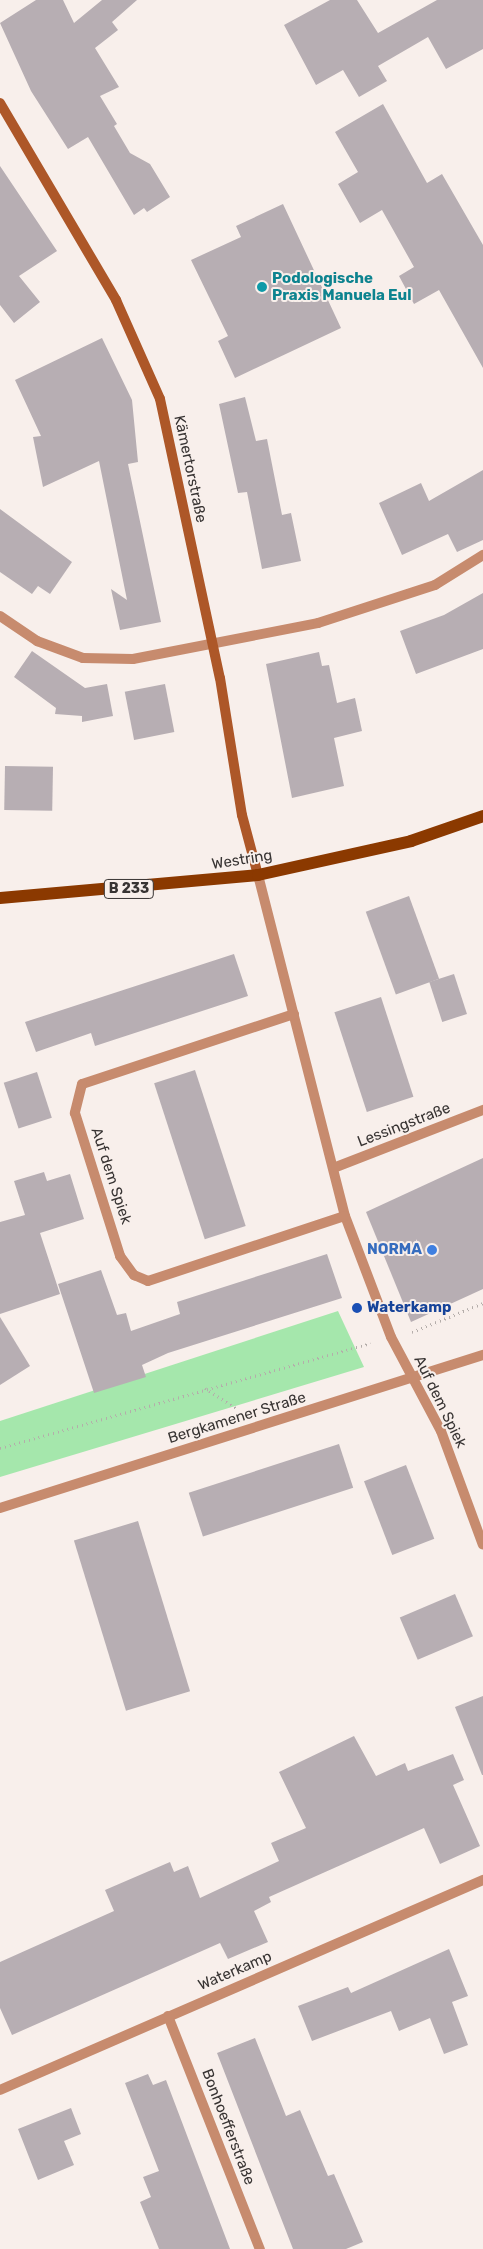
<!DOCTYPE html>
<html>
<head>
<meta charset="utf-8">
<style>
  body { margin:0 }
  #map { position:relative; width:483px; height:2249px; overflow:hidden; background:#f8efeb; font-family:Rubik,sans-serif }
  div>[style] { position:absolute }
  .green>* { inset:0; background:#a5e7ac }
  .building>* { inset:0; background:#b7aeb3; transform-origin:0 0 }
  .path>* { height:3px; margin-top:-1.5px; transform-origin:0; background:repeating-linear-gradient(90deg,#b4adaa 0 1px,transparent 0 5px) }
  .street>* { height:10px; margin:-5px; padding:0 5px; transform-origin:5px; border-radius:5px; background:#c78b6e }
  .secondary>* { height:10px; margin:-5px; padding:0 5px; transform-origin:5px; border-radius:5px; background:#ad5728 }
  .primary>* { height:12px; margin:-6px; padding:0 6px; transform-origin:6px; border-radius:6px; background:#8b3900 }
  .dots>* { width:14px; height:14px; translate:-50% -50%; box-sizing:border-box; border:2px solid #f8efeb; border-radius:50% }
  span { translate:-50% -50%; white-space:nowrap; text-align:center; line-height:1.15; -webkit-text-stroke:4px #f8efeb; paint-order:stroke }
  .shield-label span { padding:1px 4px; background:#f8efeb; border:1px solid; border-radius:4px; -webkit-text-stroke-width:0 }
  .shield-label { font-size:14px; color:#383433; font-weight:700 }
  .culture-label { font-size:15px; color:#0d838f; font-weight:700 }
  .left { translate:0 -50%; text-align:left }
  .street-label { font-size:15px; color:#383433 }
  .shop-label { font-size:15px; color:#366cbe; font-weight:700 }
  .right { translate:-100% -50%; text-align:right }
  .transit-label { font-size:15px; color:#164399; font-weight:700 }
</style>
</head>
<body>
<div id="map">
  <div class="green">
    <div style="clip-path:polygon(338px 1311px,364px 1367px,0 1477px,0 1421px)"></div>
  </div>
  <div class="building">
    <div style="clip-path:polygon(36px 0,63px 0,74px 23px,102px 0,137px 0,112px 22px,118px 30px,95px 48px,119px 87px,100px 96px,117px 124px,114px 126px,130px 153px,150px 164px,170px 197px,147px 212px,144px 208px,134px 215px,88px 137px,68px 149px,31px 91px,0 23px)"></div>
    <div style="clip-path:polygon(330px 0,357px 0,378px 33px,437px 0,483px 0,483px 49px,446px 69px,428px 37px,378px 66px,387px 81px,359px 97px,343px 70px,316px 85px,284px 25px)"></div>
    <div style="clip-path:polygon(383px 104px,427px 183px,442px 174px,483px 245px,483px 368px,439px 290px,414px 304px,399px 276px,414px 267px,382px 210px,360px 223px,338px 184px,358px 172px,335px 132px)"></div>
    <div style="clip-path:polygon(0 166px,57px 251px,19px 276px,40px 302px,14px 323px,0 305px)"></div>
    <div style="clip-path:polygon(283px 204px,341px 328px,235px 378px,218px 341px,228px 336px,191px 260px,241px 237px,236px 226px)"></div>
    <div style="clip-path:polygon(102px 338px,132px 400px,138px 462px,128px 464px,161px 622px,120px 630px,111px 589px,127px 600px,99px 461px,43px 487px,33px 437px,41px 436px,15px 380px)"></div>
    <div style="clip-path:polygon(245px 397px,256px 441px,267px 439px,282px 515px,291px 513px,301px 561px,262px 569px,247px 492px,238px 493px,219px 404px)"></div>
    <div style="clip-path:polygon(483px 470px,483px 540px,457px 552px,448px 534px,402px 555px,379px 503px,421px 483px,429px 501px)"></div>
    <div style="clip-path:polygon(0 509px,72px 562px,50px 594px,38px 586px,32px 594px,0 572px)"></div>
    <div style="clip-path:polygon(483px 593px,483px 649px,416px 674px,400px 631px,444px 615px)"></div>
    <div style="clip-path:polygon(32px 651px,85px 688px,107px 684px,113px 716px,82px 722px,82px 716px,55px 714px,56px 708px,14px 677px)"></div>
    <div style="clip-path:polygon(319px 652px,322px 666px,329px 665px,337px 703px,355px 698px,362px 731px,334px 738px,344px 786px,292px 798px,266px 664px)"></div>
    <div style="left:165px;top:684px;width:49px;height:41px;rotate:79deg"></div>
    <div style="left:5px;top:766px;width:48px;height:44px;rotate:1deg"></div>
    <div style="left:409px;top:896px;width:88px;height:46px;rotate:70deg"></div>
    <div style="clip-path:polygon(234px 954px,248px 996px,95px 1046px,91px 1033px,36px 1052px,25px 1022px)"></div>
    <div style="left:454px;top:974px;width:42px;height:26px;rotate:72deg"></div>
    <div style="left:381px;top:997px;width:105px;height:49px;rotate:72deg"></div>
    <div style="left:195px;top:1070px;width:164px;height:43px;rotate:72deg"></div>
    <div style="left:37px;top:1072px;width:48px;height:35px;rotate:72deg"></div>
    <div style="clip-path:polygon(483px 1158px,483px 1289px,411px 1322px,366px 1212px)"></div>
    <div style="clip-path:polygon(44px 1172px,47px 1181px,70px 1174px,84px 1219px,40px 1233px,60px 1294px,0 1314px,0 1222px,25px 1215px,14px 1181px)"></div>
    <div style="clip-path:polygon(327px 1254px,342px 1298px,168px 1353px,142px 1365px,146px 1377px,94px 1393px,58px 1284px,101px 1270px,117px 1315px,126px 1313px,131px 1331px,180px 1314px,177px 1302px)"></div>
    <div style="clip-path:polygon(0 1317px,30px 1366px,0 1385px)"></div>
    <div style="left:339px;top:1444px;width:46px;height:158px;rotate:72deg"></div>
    <div style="left:406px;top:1465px;width:79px;height:45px;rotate:69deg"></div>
    <div style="left:138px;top:1521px;width:178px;height:67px;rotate:73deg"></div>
    <div style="left:455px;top:1594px;width:46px;height:60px;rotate:67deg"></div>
    <div style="clip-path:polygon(483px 1696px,483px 1775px,482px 1775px,455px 1707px)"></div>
    <div style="clip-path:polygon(354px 1736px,376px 1776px,405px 1763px,408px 1771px,453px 1754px,464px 1780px,453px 1785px,480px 1846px,440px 1864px,424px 1828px,269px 1897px,271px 1902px,254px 1911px,268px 1942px,228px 1959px,220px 1943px,12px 2035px,0 2008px,0 1962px,114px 1911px,105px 1890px,170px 1862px,174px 1872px,188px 1866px,200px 1898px,279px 1861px,271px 1843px,306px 1828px,279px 1772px)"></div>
    <div style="clip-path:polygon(449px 1949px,468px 1996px,452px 2002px,468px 2045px,444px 2054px,430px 2018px,399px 2031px,391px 2011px,312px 2041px,298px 2006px,348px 1987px,351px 1993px)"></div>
    <div style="clip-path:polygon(255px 2038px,286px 2116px,300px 2110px,328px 2176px,334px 2174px,363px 2242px,346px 2249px,293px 2249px,217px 2053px)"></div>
    <div style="clip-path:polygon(148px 2074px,153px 2085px,166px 2080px,230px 2249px,159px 2249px,140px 2202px,151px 2197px,143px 2177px,159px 2171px,125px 2083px)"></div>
    <div style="clip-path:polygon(71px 2108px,81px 2134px,64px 2141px,74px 2165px,38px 2180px,18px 2129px)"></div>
  </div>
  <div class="path">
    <div style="left:412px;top:1332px;width:77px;rotate:-22.2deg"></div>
    <div style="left:205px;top:1388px;width:38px;rotate:33deg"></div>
    <div style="left:0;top:1448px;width:385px;rotate:-15.8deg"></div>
  </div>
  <div class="street">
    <div style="left:0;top:616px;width:45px;rotate:34deg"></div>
    <div style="left:37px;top:641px;width:49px;rotate:20.3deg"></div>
    <div style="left:83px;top:658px;width:50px;rotate:1.1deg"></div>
    <div style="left:133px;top:659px;width:188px;rotate:-11deg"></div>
    <div style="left:318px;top:623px;width:123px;rotate:-18deg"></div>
    <div style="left:435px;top:585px;width:57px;rotate:-32deg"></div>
    <div style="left:258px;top:875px;width:352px;rotate:75.7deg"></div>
    <div style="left:345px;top:1216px;width:129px;rotate:69.2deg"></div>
    <div style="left:391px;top:1337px;width:106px;rotate:62deg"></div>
    <div style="left:441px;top:1431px;width:121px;rotate:69.8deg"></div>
    <div style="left:294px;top:1014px;width:223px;rotate:161.7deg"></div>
    <div style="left:82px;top:1084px;width:30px;rotate:104deg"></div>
    <div style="left:75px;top:1113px;width:150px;rotate:72.5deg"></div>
    <div style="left:120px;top:1256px;width:24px;rotate:54deg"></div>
    <div style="left:134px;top:1275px;width:15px;rotate:23deg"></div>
    <div style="left:148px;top:1281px;width:207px;rotate:-18.3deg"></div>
    <div style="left:336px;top:1167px;width:158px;rotate:-21.2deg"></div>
    <div style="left:0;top:1508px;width:507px;rotate:-17.58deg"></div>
    <div style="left:168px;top:2016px;width:251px;rotate:68.5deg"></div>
    <div style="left:0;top:2090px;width:527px;rotate:-23.5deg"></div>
  </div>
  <div class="secondary">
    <div style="left:0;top:103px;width:229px;rotate:59.5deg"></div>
    <div style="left:116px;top:300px;width:108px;rotate:66deg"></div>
    <div style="left:160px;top:399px;width:285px;rotate:77.9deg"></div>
    <div style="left:220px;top:678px;width:139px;rotate:80.9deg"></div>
    <div style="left:242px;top:815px;width:62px;rotate:75.1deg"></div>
  </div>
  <div class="primary">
    <div style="left:0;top:898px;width:259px;rotate:-5.1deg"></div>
    <div style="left:258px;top:875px;width:157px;rotate:-12.5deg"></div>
    <div style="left:411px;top:841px;width:76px;rotate:-19.1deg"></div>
  </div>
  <div class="dots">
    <div style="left:262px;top:287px;background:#0f9aa8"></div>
    <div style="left:432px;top:1250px;background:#3f7fe0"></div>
    <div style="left:357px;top:1308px;background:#1a4fb4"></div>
  </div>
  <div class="shield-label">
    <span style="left:129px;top:889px">B 233</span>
  </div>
  <div class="culture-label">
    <span class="left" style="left:272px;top:287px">Podologische<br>Praxis Manuela Eul</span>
  </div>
  <div class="street-label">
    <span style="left:190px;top:469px;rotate:78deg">Kämertorstraße</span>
    <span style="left:242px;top:860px;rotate:-9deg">Westring</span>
    <span style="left:404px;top:1125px;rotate:-21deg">Lessingstraße</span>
    <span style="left:111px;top:1176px;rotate:72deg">Auf dem Spiek</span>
    <span style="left:440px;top:1402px;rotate:64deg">Auf dem Spiek</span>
    <span style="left:237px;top:1418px;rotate:-17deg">Bergkamener Straße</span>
    <span style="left:235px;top:1971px;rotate:-23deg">Waterkamp</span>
    <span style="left:228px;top:2127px;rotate:69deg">Bonhoefferstraße</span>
  </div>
  <div class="shop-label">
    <span class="right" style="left:422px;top:1250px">NORMA</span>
  </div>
  <div class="transit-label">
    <span class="left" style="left:367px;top:1308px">Waterkamp</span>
  </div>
</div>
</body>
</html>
